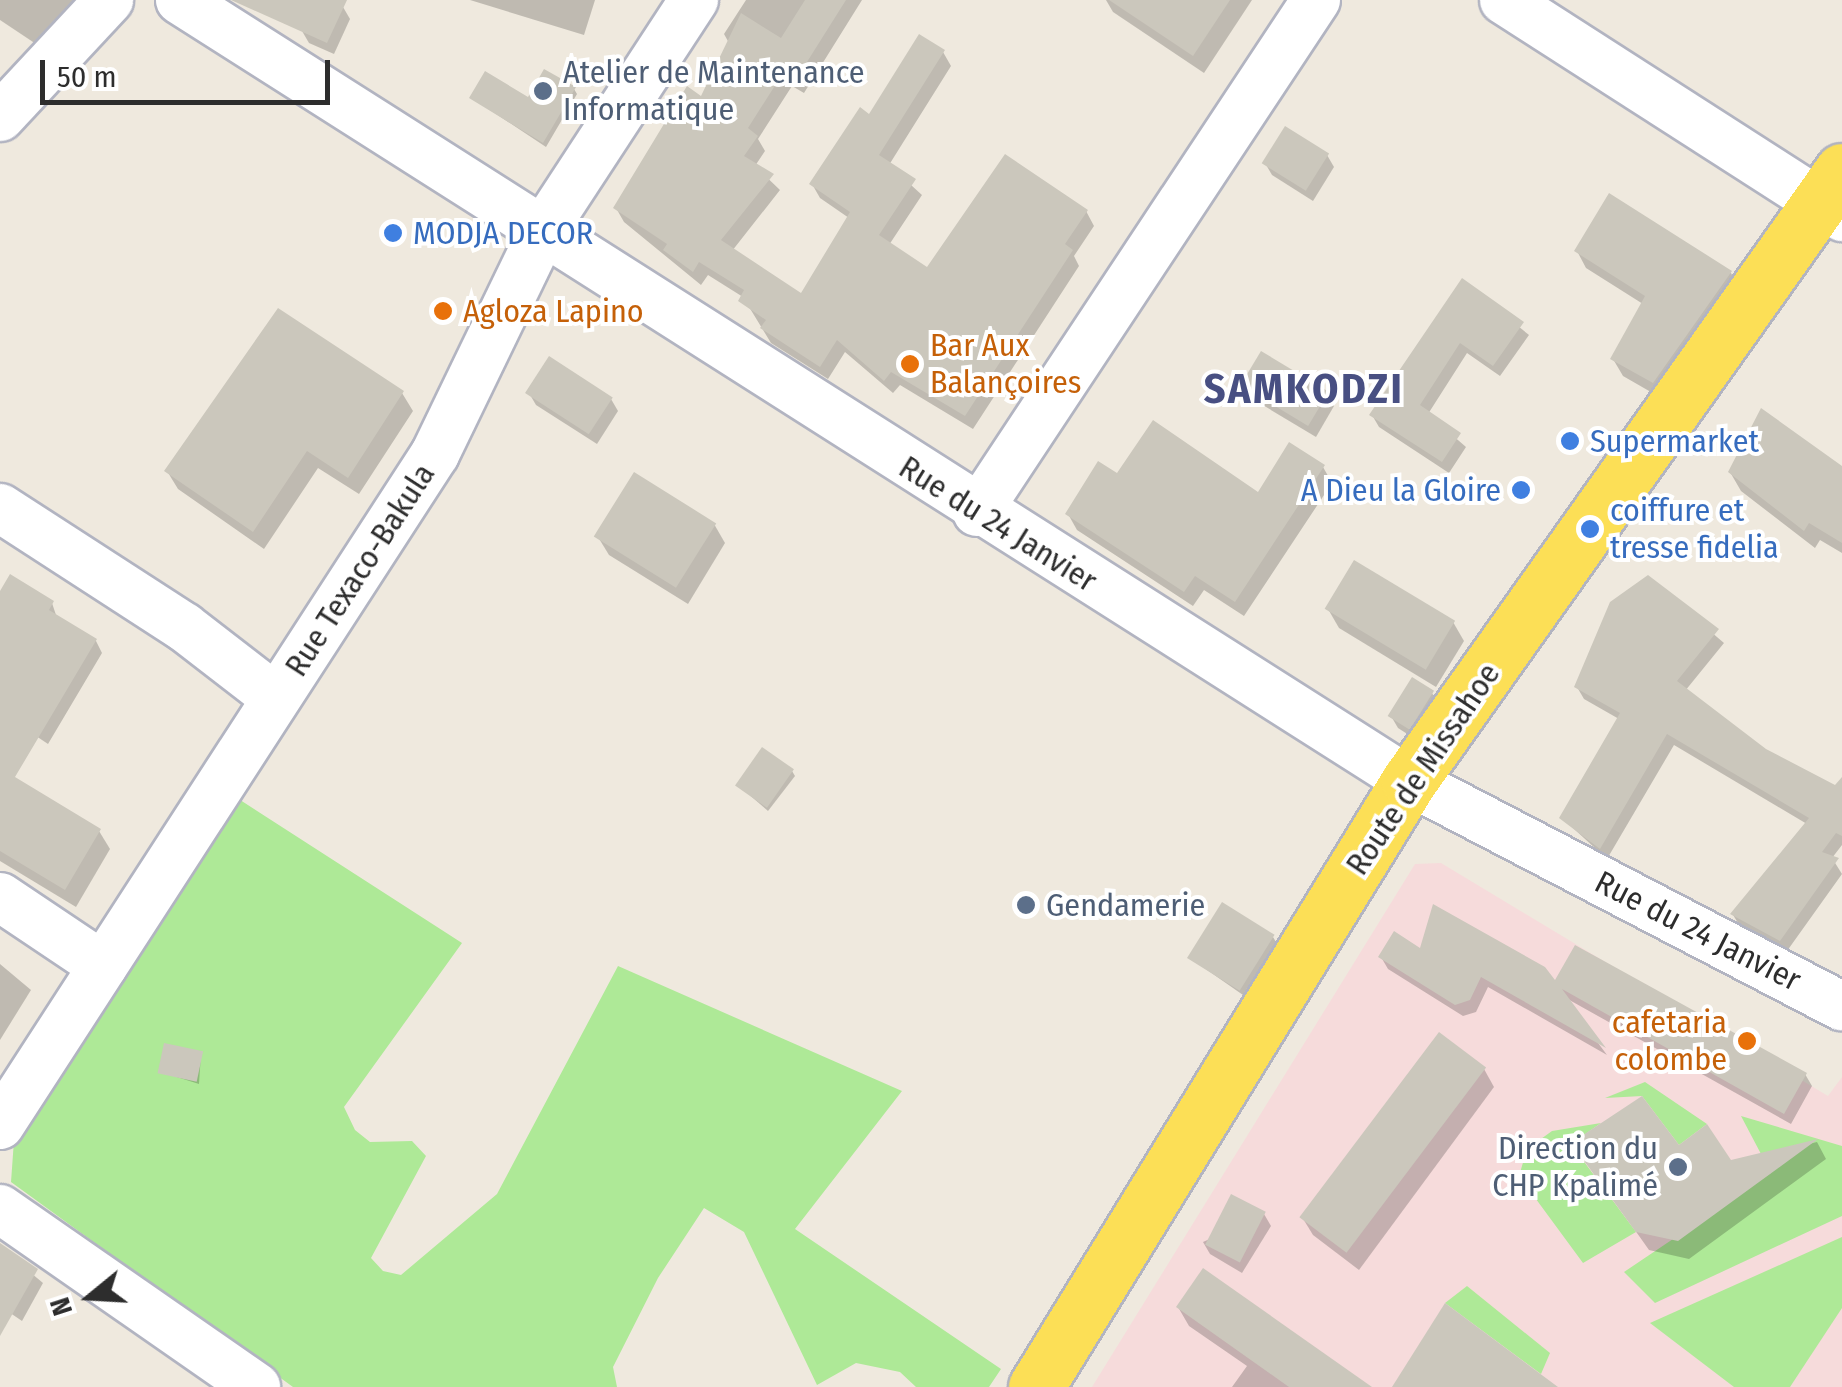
<!DOCTYPE html>
<html>
<head>
<meta charset="utf-8">
<style>
  body { margin:0 }
  #map { position:relative; width:1842px; height:1387px; overflow:hidden; background:#efe9de; font-family:"Fira Sans Condensed",sans-serif }
  div>[style] { position:absolute }
  .medical>* { inset:0; background:#f6dbdb }
  .green>* { inset:0; background:#aee997 }
  .shadow>* { inset:0; background:#0003 }
  .building>* { inset:0; background:#cbc7bc; transform-origin:0 0 }
  .roads { filter:drop-shadow(2px 0 #b2b4c1) drop-shadow(-2px 0 #b2b4c1) drop-shadow(0 2px #b2b4c1) drop-shadow(0 -2px #b2b4c1) }
  .minor>* { height:48px; margin:-24px; padding:0 24px; transform-origin:24px; border-radius:24px; background:#fff }
  .major>* { height:55px; margin:-27.5px; padding:0 27.5px; transform-origin:27.5px; border-radius:27.5px; background:#fcdf56 }
  .dots>* { width:28px; height:28px; translate:-50% -50%; box-sizing:border-box; border:5px solid #fff; border-radius:50% }
  span { translate:-50% -50%; white-space:nowrap; text-align:center; line-height:1.15; -webkit-text-stroke:8px #fff; paint-order:stroke }
  .service-label { font-size:32px; color:#4e5e75 }
  .left { translate:0 -50%; text-align:left }
  .right { translate:-100% -50%; text-align:right }
  .shop-label { font-size:32px; color:#366cbe }
  .food-label { font-size:32px; color:#c56008 }
  .street-label { font-size:32px; color:#2d2d2d }
  .district-label { font-size:42px; color:#484f82; font-weight:700; letter-spacing:2.5px }
  .north { position:absolute; left:40px; top:1247px; width:100px; height:100px; -webkit-text-stroke:8px #fff; paint-order:stroke; rotate:252deg; font-size:28px; font-weight:700; line-height:40px; text-align:center; color:#2d2d2d }
  .north::after { content:''; display:block; margin:auto; width:35px; height:45px; background:#2d2d2d; clip-path:polygon(50% 0,100% 100%,50% 72%,0 100%) }
  .scale { position:absolute; left:40px; top:60px; width:290px; height:45px; box-sizing:border-box; border:5px solid #2d2d2d; border-top:0; padding-left:12px; font-size:30px; line-height:35px; white-space:nowrap; color:#2d2d2d; -webkit-text-stroke:8px #fff; paint-order:stroke }
</style>
</head>
<body>
<div id="map">
  <div class="medical">
    <div style="clip-path:polygon(1441px 863px,1828px 1096px,1842px 1077px,1842px 1387px,1092px 1387px,1415px 864px)"></div>
  </div>
  <div class="green">
    <div style="clip-path:polygon(234px 796px,462px 943px,344px 1107px,355px 1130px,370px 1142px,412px 1141px,426px 1156px,371px 1258px,383px 1271px,401px 1275px,497px 1194px,618px 966px,902px 1091px,795px 1229px,1001px 1369px,989px 1387px,916px 1387px,900px 1372px,856px 1363px,817px 1385px,744px 1232px,704px 1208px,658px 1278px,613px 1367px,617px 1387px,293px 1387px,11px 1182px,14px 1140px)"></div>
    <div style="clip-path:polygon(1645px 1082px,1707px 1124px,1679px 1145px,1642px 1096px,1605px 1098px)"></div>
    <div style="clip-path:polygon(1741px 1116px,1842px 1146px,1842px 1216px,1655px 1303px,1624px 1272px,1771px 1173px)"></div>
    <div style="clip-path:polygon(1601px 1123px,1571px 1144px,1636px 1232px,1583px 1263px,1519px 1176px,1527px 1149px,1552px 1131px)"></div>
    <div style="clip-path:polygon(1842px 1237px,1842px 1308px,1790px 1387px,1734px 1387px,1650px 1323px)"></div>
    <div style="clip-path:polygon(1467px 1286px,1550px 1353px,1541px 1374px,1445px 1303px)"></div>
  </div>
  <div class="shadow">
    <div style="clip-path:polygon(0 0,78px 0,45px 50px,0 20px)"></div>
    <div style="clip-path:polygon(317px 0,343px 7px,350px 19px,334px 54px,309px 43px,302px 31px)"></div>
    <div style="clip-path:polygon(470px 0,595px 0,584px 35px)"></div>
    <div style="clip-path:polygon(746px 0,862px 0,804px 93px,792px 86px,758px 139px,765px 151px,755px 166px,780px 190px,732px 251px,801px 297px,849px 218px,820px 198px,812px 184px,870px 117px,943px 52px,951px 66px,889px 165px,922px 195px,889px 245px,927px 270px,1086px 211px,1094px 226px,1074px 256px,1079px 266px,973px 429px,900px 385px,893px 393px,845px 352px,828px 379px,771px 343px,743px 297px,708px 275px,701px 285px,624px 222px,616px 208px,702px 100px,729px 43px,724px 34px)"></div>
    <div style="clip-path:polygon(1106px 0,1252px 0,1204px 73px,1113px 12px)"></div>
    <div style="clip-path:polygon(574px 89px,577px 94px,546px 147px,472px 98px,529px 101px)"></div>
    <div style="clip-path:polygon(1327px 155px,1334px 167px,1313px 201px,1272px 175px,1265px 163px)"></div>
    <div style="clip-path:polygon(1610px 197px,1731px 273px,1740px 290px,1663px 399px,1623px 376px,1613px 359px,1643px 304px,1586px 268px,1577px 251px)"></div>
    <div style="clip-path:polygon(1463px 281px,1529px 335px,1500px 376px,1467px 353px,1428px 414px,1466px 447px,1449px 473px,1379px 427px,1372px 415px)"></div>
    <div style="clip-path:polygon(1244px 386px,1327px 393px,1334px 406px,1316px 437px,1251px 398px)"></div>
    <div style="clip-path:polygon(402px 393px,413px 411px,359px 494px,318px 468px,264px 549px,178px 489px,167px 471px)"></div>
    <div style="clip-path:polygon(529px 393px,611px 399px,618px 411px,597px 444px,536px 405px)"></div>
    <div style="clip-path:polygon(1323px 467px,1332px 483px,1244px 616px,1204px 590px,1193px 606px,1077px 530px,1068px 514px,1117px 477px,1259px 495px)"></div>
    <div style="clip-path:polygon(1842px 469px,1842px 553px,1820px 540px,1815px 548px,1741px 491px,1730px 472px)"></div>
    <div style="clip-path:polygon(714px 524px,725px 543px,688px 604px,609px 555px,598px 537px)"></div>
    <div style="clip-path:polygon(1648px 578px,1724px 643px,1685px 691px,1765px 751px,1842px 792px,1842px 845px,1832px 858px,1842px 874px,1787px 951px,1740px 926px,1733px 915px,1807px 824px,1674px 745px,1607px 859px,1562px 818px,1619px 719px,1584px 699px,1577px 687px)"></div>
    <div style="clip-path:polygon(0 595px,52px 603px,57px 618px,96px 641px,102px 653px,48px 744px,0 712px)"></div>
    <div style="clip-path:polygon(1328px 609px,1453px 622px,1464px 641px,1436px 687px,1339px 628px)"></div>
    <div style="clip-path:polygon(1432px 693px,1439px 705px,1415px 739px,1398px 728px,1391px 716px)"></div>
    <div style="clip-path:polygon(792px 771px,795px 776px,768px 811px,738px 785px)"></div>
    <div style="clip-path:polygon(0 793px,99px 831px,110px 849px,76px 907px,0 861px)"></div>
    <div style="clip-path:polygon(1273px 937px,1276px 942px,1243px 995px,1190px 958px)"></div>
    <div style="clip-path:polygon(1421px 952px,1555px 985px,1805px 1074px,1812px 1086px,1791px 1124px,1564px 997px,1607px 1055px,1488px 987px,1476px 1012px,1463px 1016px,1388px 969px,1381px 957px)"></div>
    <div style="clip-path:polygon(0 964px,31px 990px,0 1040px)"></div>
    <div style="clip-path:polygon(201px 1053px,199px 1084px,161px 1072px)"></div>
    <div style="clip-path:polygon(1484px 1069px,1494px 1087px,1359px 1270px,1313px 1235px,1302px 1217px)"></div>
    <div style="clip-path:polygon(1817px 1142px,1826px 1159px,1689px 1259px,1649px 1250px,1574px 1144px,1678px 1148px,1730px 1163px)"></div>
    <div style="clip-path:polygon(1264px 1214px,1271px 1226px,1242px 1273px,1210px 1254px,1203px 1242px)"></div>
    <div style="clip-path:polygon(0 1247px,43px 1283px,22px 1321px,0 1306px)"></div>
    <div style="clip-path:polygon(1178px 1307px,1368px 1387px,1232px 1387px,1247px 1366px,1189px 1326px)"></div>
  </div>
  <div class="building">
    <div style="clip-path:polygon(231px 0,347px 0,327px 43px)"></div>
    <div style="clip-path:polygon(805px 0,846px 0,795px 81px,783px 73px,748px 128px,758px 136px,744px 156px,774px 174px,721px 240px,801px 293px,850px 212px,809px 184px,860px 107px,869px 114px,919px 34px,945px 50px,879px 155px,916px 179px,879px 235px,927px 267px,1005px 154px,1088px 210px,1065px 244px,1073px 250px,965px 416px,891px 372px,884px 381px,837px 340px,820px 367px,760px 328px,766px 320px,738px 301px,744px 290px,699px 262px,693px 272px,663px 250px,667px 244px,613px 208px,687px 86px,701px 96px,741px 13px,781px 38px)"></div>
    <div style="clip-path:polygon(1109px 0,1230px 0,1193px 56px)"></div>
    <div style="clip-path:polygon(544px 69px,576px 87px,543px 143px,469px 98px,485px 71px,528px 97px)"></div>
    <div style="left:1285px;top:126px;width:52px;height:44px;rotate:32deg"></div>
    <div style="clip-path:polygon(1609px 193px,1732px 271px,1653px 383px,1610px 359px,1645px 296px,1574px 251px)"></div>
    <div style="clip-path:polygon(1462px 278px,1524px 322px,1493px 366px,1460px 343px,1420px 405px,1461px 433px,1442px 462px,1369px 415px)"></div>
    <div style="clip-path:polygon(278px 308px,404px 391px,348px 478px,307px 451px,253px 532px,164px 471px)"></div>
    <div style="left:1261px;top:351px;width:79px;height:40px;rotate:31deg"></div>
    <div style="left:549px;top:356px;width:76px;height:44px;rotate:33deg"></div>
    <div style="clip-path:polygon(1761px 408px,1842px 466px,1842px 543px,1809px 523px,1804px 531px,1728px 472px)"></div>
    <div style="clip-path:polygon(1153px 420px,1258px 492px,1289px 442px,1325px 465px,1235px 602px,1195px 576px,1184px 592px,1065px 514px,1098px 461px,1117px 473px)"></div>
    <div style="left:634px;top:472px;width:97px;height:76px;rotate:32deg"></div>
    <div style="left:1354px;top:560px;width:118px;height:57px;rotate:31deg"></div>
    <div style="clip-path:polygon(10px 574px,54px 601px,49px 610px,97px 639px,15px 777px,101px 829px,65px 890px,0 851px,0 591px)"></div>
    <div style="clip-path:polygon(1648px 575px,1719px 629px,1677px 681px,1766px 749px,1835px 785px,1842px 777px,1842px 836px,1836px 833px,1822px 852px,1839px 858px,1780px 941px,1730px 914px,1809px 818px,1667px 734px,1600px 849px,1559px 818px,1620px 713px,1574px 687px,1610px 602px)"></div>
    <div style="left:1412px;top:677px;width:26px;height:46px;rotate:32deg"></div>
    <div style="left:762px;top:747px;width:39px;height:47px;rotate:35deg"></div>
    <div style="left:1222px;top:902px;width:62px;height:66px;rotate:32deg"></div>
    <div style="clip-path:polygon(1433px 904px,1545px 967px,1555px 980px,1575px 945px,1807px 1073px,1784px 1114px,1562px 989px,1606px 1048px,1481px 977px,1470px 1000px,1455px 1005px,1378px 957px,1394px 931px,1420px 948px)"></div>
    <div style="left:1439px;top:1032px;width:59px;height:232px;rotate:37deg"></div>
    <div style="left:164px;top:1043px;width:40px;height:31px;rotate:12deg"></div>
    <div style="clip-path:polygon(1642px 1096px,1679px 1145px,1707px 1124px,1731px 1160px,1818px 1139px,1678px 1241px,1636px 1232px,1571px 1143px)"></div>
    <div style="left:1231px;top:1194px;width:39px;height:57px;rotate:27deg"></div>
    <div style="clip-path:polygon(0 1243px,38px 1269px,0 1336px)"></div>
    <div style="clip-path:polygon(1203px 1268px,1372px 1387px,1289px 1387px,1176px 1307px)"></div>
    <div style="clip-path:polygon(1445px 1303px,1558px 1387px,1392px 1387px)"></div>
  </div>
  <div class="roads">
    <div class="minor">
      <div style="left:180px;top:0;width:1456px;rotate:32.43deg"></div>
      <div style="left:1409px;top:781px;width:488px;rotate:27.5deg"></div>
      <div style="left:1504px;top:0;width:402px;rotate:32.7deg"></div>
      <div style="left:0;top:117px;width:160px;rotate:-47deg"></div>
      <div style="left:0;top:508px;width:219px;rotate:32.9deg"></div>
      <div style="left:184px;top:627px;width:116px;rotate:37.7deg"></div>
      <div style="left:977px;top:512px;width:614px;rotate:-56.49deg"></div>
      <div style="left:0;top:897px;width:124px;rotate:33.8deg"></div>
      <div style="left:0;top:1125px;width:800px;rotate:-57.05deg"></div>
      <div style="left:435px;top:454px;width:250px;rotate:-64.2deg"></div>
      <div style="left:544px;top:229px;width:274px;rotate:-56.8deg"></div>
      <div style="left:0;top:1209px;width:312px;rotate:34.8deg"></div>
    </div>
    <div class="major">
      <div style="left:1036px;top:1387px;width:712px;rotate:-58.39deg"></div>
      <div style="left:1409px;top:781px;width:748px;rotate:-54.63deg"></div>
    </div>
  </div>
  <div class="dots">
    <div style="left:543px;top:91px;background:#5c6f8a"></div>
    <div style="left:393px;top:233px;background:#3f7fe0"></div>
    <div style="left:443px;top:311px;background:#e8710a"></div>
    <div style="left:910px;top:364px;background:#e8710a"></div>
    <div style="left:1570px;top:441px;background:#3f7fe0"></div>
    <div style="left:1521px;top:490px;background:#3f7fe0"></div>
    <div style="left:1590px;top:529px;background:#3f7fe0"></div>
    <div style="left:1026px;top:905px;background:#5c6f8a"></div>
    <div style="left:1747px;top:1041px;background:#e8710a"></div>
    <div style="left:1678px;top:1167px;background:#5c6f8a"></div>
  </div>
  <div class="service-label">
    <span class="left" style="left:563px;top:91px">Atelier de Maintenance<br>Informatique</span>
    <span class="left" style="left:1046px;top:905px">Gendamerie</span>
    <span class="right" style="left:1658px;top:1167px">Direction du<br>CHP Kpalimé</span>
  </div>
  <div class="shop-label">
    <span class="left" style="left:413px;top:233px">MODJA DECOR</span>
    <span class="left" style="left:1590px;top:441px">Supermarket</span>
    <span class="right" style="left:1501px;top:490px">A Dieu la Gloire</span>
    <span class="left" style="left:1610px;top:529px">coiffure et<br>tresse fidelia</span>
  </div>
  <div class="food-label">
    <span class="left" style="left:463px;top:311px">Agloza Lapino</span>
    <span class="left" style="left:930px;top:364px">Bar Aux<br>Balançoires</span>
    <span class="right" style="left:1727px;top:1041px">cafetaria<br>colombe</span>
  </div>
  <div class="street-label">
    <span style="left:998px;top:524px;rotate:32deg">Rue du 24 Janvier</span>
    <span style="left:360px;top:570px;rotate:-57deg">Rue Texaco-Bakula</span>
    <span style="left:1423px;top:769px;rotate:-56deg">Route de Missahoe</span>
    <span style="left:1698px;top:931px;rotate:27deg">Rue du 24 Janvier</span>
  </div>
  <div class="district-label">
    <span style="left:1304px;top:389px">SAMKODZI</span>
  </div>
  <div class="north">N</div>
  <div class="scale">50 m</div>
</div>
</body>
</html>
